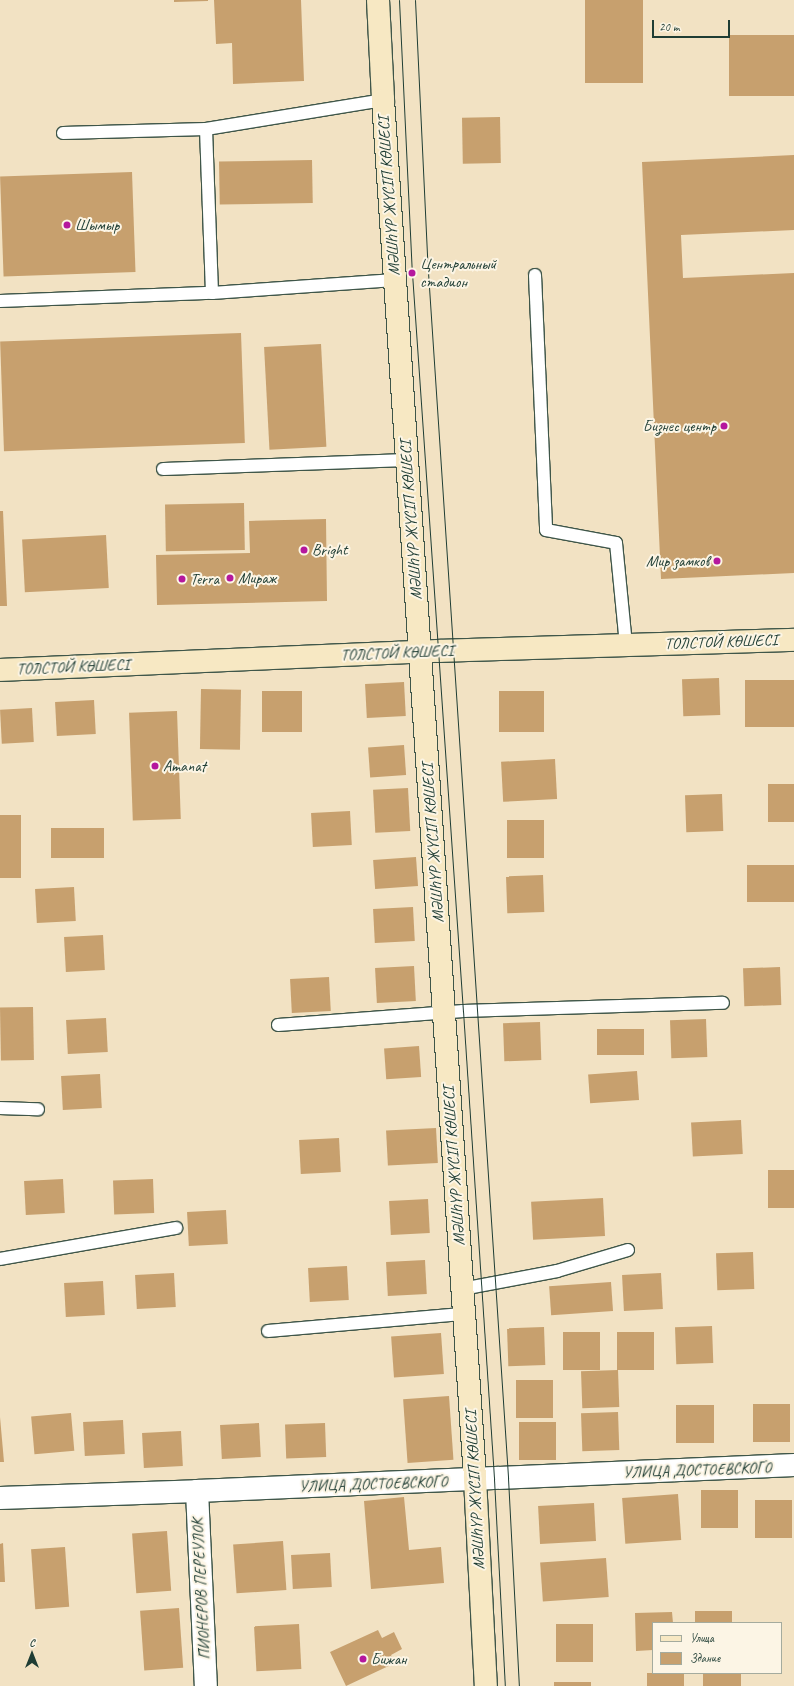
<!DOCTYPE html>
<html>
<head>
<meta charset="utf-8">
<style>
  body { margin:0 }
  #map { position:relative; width:794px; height:1686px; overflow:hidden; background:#f2e2c3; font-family:Caveat,sans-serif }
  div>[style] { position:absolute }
  .building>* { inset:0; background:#c7a06e; transform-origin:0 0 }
  .roads { filter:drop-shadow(1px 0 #3f5649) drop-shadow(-1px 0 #3f5649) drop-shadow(0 1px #3f5649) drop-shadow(0 -1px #3f5649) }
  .lane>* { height:12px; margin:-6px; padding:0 6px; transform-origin:6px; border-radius:6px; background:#fff }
  .street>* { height:22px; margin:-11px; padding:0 11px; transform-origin:11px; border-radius:11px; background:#fff }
  .secondary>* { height:22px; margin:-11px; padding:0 11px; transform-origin:11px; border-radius:11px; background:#f7e8c3 }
  .tram>* { height:1px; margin:-0.5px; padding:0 0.5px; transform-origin:0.5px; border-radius:0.5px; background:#1f3d34 }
  .dots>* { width:11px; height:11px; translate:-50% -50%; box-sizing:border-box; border:2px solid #fcf5e5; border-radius:50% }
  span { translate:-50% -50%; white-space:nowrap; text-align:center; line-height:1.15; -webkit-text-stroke:4px #fcf5e5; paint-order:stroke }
  .street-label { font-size:16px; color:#1f3d34 }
  .poi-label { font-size:16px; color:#1f3d34 }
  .left { translate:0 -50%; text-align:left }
  .right { translate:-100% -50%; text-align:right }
  .legend { position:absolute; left:652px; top:1622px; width:130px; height:52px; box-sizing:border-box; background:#fcf5e5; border:1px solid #a4ab9e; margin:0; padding:5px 7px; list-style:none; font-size:12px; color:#1f3d34 }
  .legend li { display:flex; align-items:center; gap:8px; height:20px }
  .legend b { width:20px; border:1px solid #a4ab9e }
  .north { position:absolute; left:12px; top:1634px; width:40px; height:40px; -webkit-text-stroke:3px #fcf5e5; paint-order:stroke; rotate:0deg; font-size:11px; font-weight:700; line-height:16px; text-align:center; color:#1f3d34 }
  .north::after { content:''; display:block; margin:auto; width:14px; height:18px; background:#1f3d34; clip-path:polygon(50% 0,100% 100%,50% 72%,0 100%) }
  .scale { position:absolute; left:652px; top:20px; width:78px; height:18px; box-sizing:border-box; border:2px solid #1f3d34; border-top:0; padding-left:5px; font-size:12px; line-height:14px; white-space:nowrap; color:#1f3d34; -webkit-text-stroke:3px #fcf5e5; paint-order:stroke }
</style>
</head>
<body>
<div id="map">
  <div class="building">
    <div style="clip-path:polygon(174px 0,208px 0,208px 1px,174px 2px)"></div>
    <div style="clip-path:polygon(214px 0,301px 0,304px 81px,233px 84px,232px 43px,216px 44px)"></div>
    <div style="left:585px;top:0;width:58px;height:83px"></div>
    <div style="left:794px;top:35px;width:61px;height:65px;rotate:90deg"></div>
    <div style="left:500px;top:117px;width:46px;height:38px;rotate:89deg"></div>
    <div style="clip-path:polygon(794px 155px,794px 230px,681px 235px,683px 278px,794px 273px,794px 573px,661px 579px,642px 162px)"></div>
    <div style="left:312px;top:160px;width:43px;height:93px;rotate:89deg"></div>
    <div style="left:132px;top:172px;width:100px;height:132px;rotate:88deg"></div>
    <div style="left:241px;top:333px;width:110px;height:241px;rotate:88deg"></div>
    <div style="left:321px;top:344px;width:103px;height:57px;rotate:87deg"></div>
    <div style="left:244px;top:503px;width:47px;height:79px;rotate:89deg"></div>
    <div style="clip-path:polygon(0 511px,3px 511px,7px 606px,0 606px)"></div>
    <div style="clip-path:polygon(326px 519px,327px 601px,157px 605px,156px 555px,250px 553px,249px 521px)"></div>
    <div style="left:106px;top:535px;width:53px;height:84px;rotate:87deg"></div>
    <div style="left:719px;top:678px;width:37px;height:37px;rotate:88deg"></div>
    <div style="left:794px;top:680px;width:47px;height:49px;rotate:90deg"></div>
    <div style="left:404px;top:682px;width:34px;height:39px;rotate:87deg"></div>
    <div style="left:201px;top:689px;width:40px;height:60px;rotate:1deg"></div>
    <div style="left:262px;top:691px;width:40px;height:41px"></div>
    <div style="left:499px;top:691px;width:45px;height:41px"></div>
    <div style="left:94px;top:700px;width:34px;height:39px;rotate:87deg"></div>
    <div style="left:32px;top:708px;width:34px;height:32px;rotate:87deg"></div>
    <div style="left:177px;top:711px;width:108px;height:48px;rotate:88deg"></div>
    <div style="left:404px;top:745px;width:30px;height:36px;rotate:86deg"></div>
    <div style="left:555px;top:759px;width:40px;height:54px;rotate:87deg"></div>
    <div style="left:794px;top:784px;width:38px;height:26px;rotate:90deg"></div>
    <div style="left:408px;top:788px;width:43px;height:35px;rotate:87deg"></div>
    <div style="left:722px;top:794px;width:37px;height:37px;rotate:88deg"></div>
    <div style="left:350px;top:811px;width:34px;height:39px;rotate:87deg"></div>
    <div style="left:0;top:815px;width:21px;height:63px"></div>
    <div style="left:507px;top:820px;width:37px;height:38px"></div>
    <div style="left:51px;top:828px;width:53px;height:30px"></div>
    <div style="left:416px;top:857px;width:29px;height:43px;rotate:86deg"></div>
    <div style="left:794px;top:865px;width:37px;height:47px;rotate:90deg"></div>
    <div style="left:543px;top:875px;width:37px;height:37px;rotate:88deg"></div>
    <div style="left:74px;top:887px;width:34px;height:39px;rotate:87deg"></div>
    <div style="left:413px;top:907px;width:34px;height:40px;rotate:87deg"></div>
    <div style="left:103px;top:935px;width:35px;height:39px;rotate:87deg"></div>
    <div style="left:414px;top:966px;width:35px;height:39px;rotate:87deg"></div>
    <div style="left:780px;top:967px;width:38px;height:37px;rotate:88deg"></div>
    <div style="left:329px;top:977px;width:34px;height:39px;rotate:87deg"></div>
    <div style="left:33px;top:1007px;width:53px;height:33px;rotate:89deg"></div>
    <div style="left:106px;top:1018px;width:34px;height:40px;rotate:87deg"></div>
    <div style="left:706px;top:1019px;width:38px;height:36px;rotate:88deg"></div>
    <div style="left:540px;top:1022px;width:38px;height:37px;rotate:88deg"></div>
    <div style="left:597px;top:1029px;width:47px;height:26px"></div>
    <div style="left:419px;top:1046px;width:31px;height:35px;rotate:86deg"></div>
    <div style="left:637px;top:1071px;width:29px;height:49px;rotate:86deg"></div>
    <div style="left:100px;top:1074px;width:34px;height:39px;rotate:87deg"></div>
    <div style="left:741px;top:1120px;width:34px;height:50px;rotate:87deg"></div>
    <div style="left:436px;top:1128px;width:35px;height:50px;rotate:87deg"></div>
    <div style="left:339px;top:1138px;width:34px;height:40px;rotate:87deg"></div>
    <div style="left:794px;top:1170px;width:38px;height:26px;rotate:90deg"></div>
    <div style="left:63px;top:1179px;width:34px;height:39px;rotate:87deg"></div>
    <div style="left:153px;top:1179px;width:34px;height:40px;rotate:88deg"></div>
    <div style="left:603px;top:1198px;width:38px;height:72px;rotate:87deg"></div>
    <div style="left:428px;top:1199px;width:34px;height:39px;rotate:87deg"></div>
    <div style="left:226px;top:1210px;width:34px;height:39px;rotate:87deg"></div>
    <div style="left:753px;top:1252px;width:37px;height:37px;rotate:88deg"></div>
    <div style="left:425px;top:1260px;width:34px;height:39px;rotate:87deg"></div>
    <div style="left:347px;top:1266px;width:34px;height:39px;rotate:87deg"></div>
    <div style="left:174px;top:1273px;width:34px;height:39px;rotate:87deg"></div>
    <div style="left:661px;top:1273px;width:36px;height:39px;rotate:87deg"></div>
    <div style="left:103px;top:1281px;width:34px;height:39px;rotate:87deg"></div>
    <div style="left:611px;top:1282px;width:29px;height:62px;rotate:86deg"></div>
    <div style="left:712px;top:1326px;width:37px;height:37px;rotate:88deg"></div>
    <div style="left:544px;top:1327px;width:38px;height:37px;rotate:88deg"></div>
    <div style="left:563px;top:1332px;width:37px;height:38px"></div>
    <div style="left:617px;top:1332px;width:37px;height:38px"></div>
    <div style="left:441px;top:1333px;width:41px;height:50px;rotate:86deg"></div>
    <div style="left:618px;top:1370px;width:37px;height:37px;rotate:88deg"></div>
    <div style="left:516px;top:1380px;width:37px;height:38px"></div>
    <div style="left:449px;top:1396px;width:64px;height:46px;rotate:86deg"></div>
    <div style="left:753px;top:1404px;width:37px;height:38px"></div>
    <div style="left:714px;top:1405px;width:38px;height:38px;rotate:90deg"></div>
    <div style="left:618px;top:1412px;width:38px;height:37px;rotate:88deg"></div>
    <div style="left:71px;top:1413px;width:38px;height:40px;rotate:85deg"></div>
    <div style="clip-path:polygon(0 1417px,4px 1462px,0 1462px)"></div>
    <div style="left:123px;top:1420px;width:34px;height:40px;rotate:87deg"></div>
    <div style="left:556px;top:1422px;width:38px;height:37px;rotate:90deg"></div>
    <div style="left:259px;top:1423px;width:34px;height:39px;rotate:87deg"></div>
    <div style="left:325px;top:1423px;width:34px;height:40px;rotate:88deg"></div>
    <div style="left:181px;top:1431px;width:35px;height:39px;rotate:87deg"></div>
    <div style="left:738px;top:1490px;width:38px;height:37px;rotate:90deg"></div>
    <div style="left:678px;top:1494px;width:46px;height:56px;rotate:86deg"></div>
    <div style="clip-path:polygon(404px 1497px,409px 1550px,441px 1547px,444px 1583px,371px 1589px,364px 1501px)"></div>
    <div style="left:792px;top:1500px;width:38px;height:37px;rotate:90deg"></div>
    <div style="left:594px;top:1503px;width:38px;height:56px;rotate:87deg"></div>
    <div style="left:167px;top:1531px;width:60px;height:35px;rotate:86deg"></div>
    <div style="left:283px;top:1541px;width:49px;height:50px;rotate:86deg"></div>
    <div style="clip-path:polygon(3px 1543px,5px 1582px,0 1582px,0 1544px)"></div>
    <div style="left:65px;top:1547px;width:60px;height:34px;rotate:86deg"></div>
    <div style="left:330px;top:1553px;width:34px;height:39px;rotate:87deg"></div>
    <div style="left:606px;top:1558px;width:39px;height:66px;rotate:86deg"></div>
    <div style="left:179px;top:1608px;width:60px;height:39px;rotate:86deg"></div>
    <div style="left:732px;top:1611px;width:12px;height:37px;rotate:90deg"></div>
    <div style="clip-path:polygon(672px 1612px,673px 1623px,653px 1623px,653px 1650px,636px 1651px,635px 1613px)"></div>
    <div style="left:299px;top:1624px;width:45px;height:45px;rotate:87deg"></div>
    <div style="left:556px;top:1624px;width:37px;height:38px"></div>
    <div style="clip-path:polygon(378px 1630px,382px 1638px,394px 1632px,402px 1649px,391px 1655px,395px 1663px,346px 1686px,330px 1652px)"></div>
    <div style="left:684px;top:1673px;width:13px;height:37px;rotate:90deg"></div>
    <div style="left:703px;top:1673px;width:38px;height:13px"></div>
    <div style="left:554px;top:1682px;width:37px;height:4px"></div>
  </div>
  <div class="roads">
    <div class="lane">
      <div style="left:206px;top:129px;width:164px;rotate:87.9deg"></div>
      <div style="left:63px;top:133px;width:143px;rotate:-1.6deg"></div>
      <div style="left:206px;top:129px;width:179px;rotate:-9.3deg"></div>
      <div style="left:535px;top:275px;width:255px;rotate:87.5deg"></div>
      <div style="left:546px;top:530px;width:71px;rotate:10.5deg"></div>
      <div style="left:616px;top:543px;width:102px;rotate:84.4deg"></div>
      <div style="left:0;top:301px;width:212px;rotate:-2.2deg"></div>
      <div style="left:212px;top:293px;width:183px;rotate:-4.1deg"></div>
      <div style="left:163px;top:469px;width:244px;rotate:-2.1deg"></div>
      <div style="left:278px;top:1025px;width:186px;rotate:-4.3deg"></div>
      <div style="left:463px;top:1011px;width:260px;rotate:-1.8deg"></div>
      <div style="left:0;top:1108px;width:38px;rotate:2deg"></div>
      <div style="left:0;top:1259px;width:179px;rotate:-10deg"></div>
      <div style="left:462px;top:1289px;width:97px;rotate:-10.7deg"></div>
      <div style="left:557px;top:1271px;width:74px;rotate:-16.5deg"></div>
      <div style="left:268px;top:1331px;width:197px;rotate:-5deg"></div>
    </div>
    <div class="street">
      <div style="left:197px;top:1491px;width:195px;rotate:87.4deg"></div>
      <div style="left:0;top:1498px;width:197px;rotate:-2deg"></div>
      <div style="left:197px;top:1491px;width:598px;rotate:-2.49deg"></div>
    </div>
    <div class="secondary">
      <div style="left:378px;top:0;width:100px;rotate:87.1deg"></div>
      <div style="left:383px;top:100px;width:1382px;rotate:86.18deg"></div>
      <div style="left:475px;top:1479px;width:207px;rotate:87deg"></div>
      <div style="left:0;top:670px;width:439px;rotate:-2.5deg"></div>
      <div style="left:439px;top:651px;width:355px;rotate:-1.8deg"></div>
    </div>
  </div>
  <div class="tram">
    <div style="left:399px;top:0;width:273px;rotate:87.3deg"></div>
    <div style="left:412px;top:273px;width:740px;rotate:86.05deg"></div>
    <div style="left:463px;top:1011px;width:469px;rotate:86.2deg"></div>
    <div style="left:494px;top:1479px;width:207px;rotate:87deg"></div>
    <div style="left:415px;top:0;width:272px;rotate:87.3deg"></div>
    <div style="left:428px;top:272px;width:1209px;rotate:86.2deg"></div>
    <div style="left:508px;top:1478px;width:208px;rotate:87deg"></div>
  </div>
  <div class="dots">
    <div style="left:67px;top:225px;background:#b5179e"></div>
    <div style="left:412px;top:273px;background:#b5179e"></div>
    <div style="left:724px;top:426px;background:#b5179e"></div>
    <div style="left:304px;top:550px;background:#b5179e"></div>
    <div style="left:717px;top:561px;background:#b5179e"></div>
    <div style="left:230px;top:578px;background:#b5179e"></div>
    <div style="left:182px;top:579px;background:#b5179e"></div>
    <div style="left:155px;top:766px;background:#b5179e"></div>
    <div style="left:363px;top:1659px;background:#b5179e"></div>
  </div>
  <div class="street-label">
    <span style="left:389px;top:196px;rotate:-94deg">МӘШҺҮР ЖҮСІП КӨШЕСІ</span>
    <span style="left:411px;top:520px;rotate:-94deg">МӘШҺҮР ЖҮСІП КӨШЕСІ</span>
    <span style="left:721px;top:642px;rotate:-2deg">ТОЛСТОЙ КӨШЕСІ</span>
    <span style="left:397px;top:653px;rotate:-2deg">ТОЛСТОЙ КӨШЕСІ</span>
    <span style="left:73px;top:667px;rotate:-2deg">ТОЛСТОЙ КӨШЕСІ</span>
    <span style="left:433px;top:843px;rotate:-94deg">МӘШҺҮР ЖҮСІП КӨШЕСІ</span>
    <span style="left:454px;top:1166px;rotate:-94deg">МӘШҺҮР ЖҮСІП КӨШЕСІ</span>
    <span style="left:697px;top:1470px;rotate:-2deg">УЛИЦА ДОСТОЕВСКОГО</span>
    <span style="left:373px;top:1484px;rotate:-2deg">УЛИЦА ДОСТОЕВСКОГО</span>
    <span style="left:475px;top:1490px;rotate:-93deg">МӘШҺҮР ЖҮСІП КӨШЕСІ</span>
    <span style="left:201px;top:1589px;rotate:-93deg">ПИОНЕРОВ ПЕРЕУЛОК</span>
  </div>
  <div class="poi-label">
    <span class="left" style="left:75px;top:225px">Шымыр</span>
    <span class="left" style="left:420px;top:273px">Центральный<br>стадион</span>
    <span class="right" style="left:716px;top:426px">Бизнес центр</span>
    <span class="left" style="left:312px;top:550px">Bright</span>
    <span class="right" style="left:709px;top:561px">Мир замков</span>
    <span class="left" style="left:238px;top:578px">Мираж</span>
    <span class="left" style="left:190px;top:579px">Terra</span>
    <span class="left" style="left:163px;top:766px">Amanat</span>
    <span class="left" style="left:371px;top:1659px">Бижан</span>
  </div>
  <ul class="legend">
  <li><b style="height:5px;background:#f7e8c3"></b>Улица</li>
  <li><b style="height:11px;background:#c7a06e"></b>Здание</li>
  </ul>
  <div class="north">С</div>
  <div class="scale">20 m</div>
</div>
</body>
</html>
